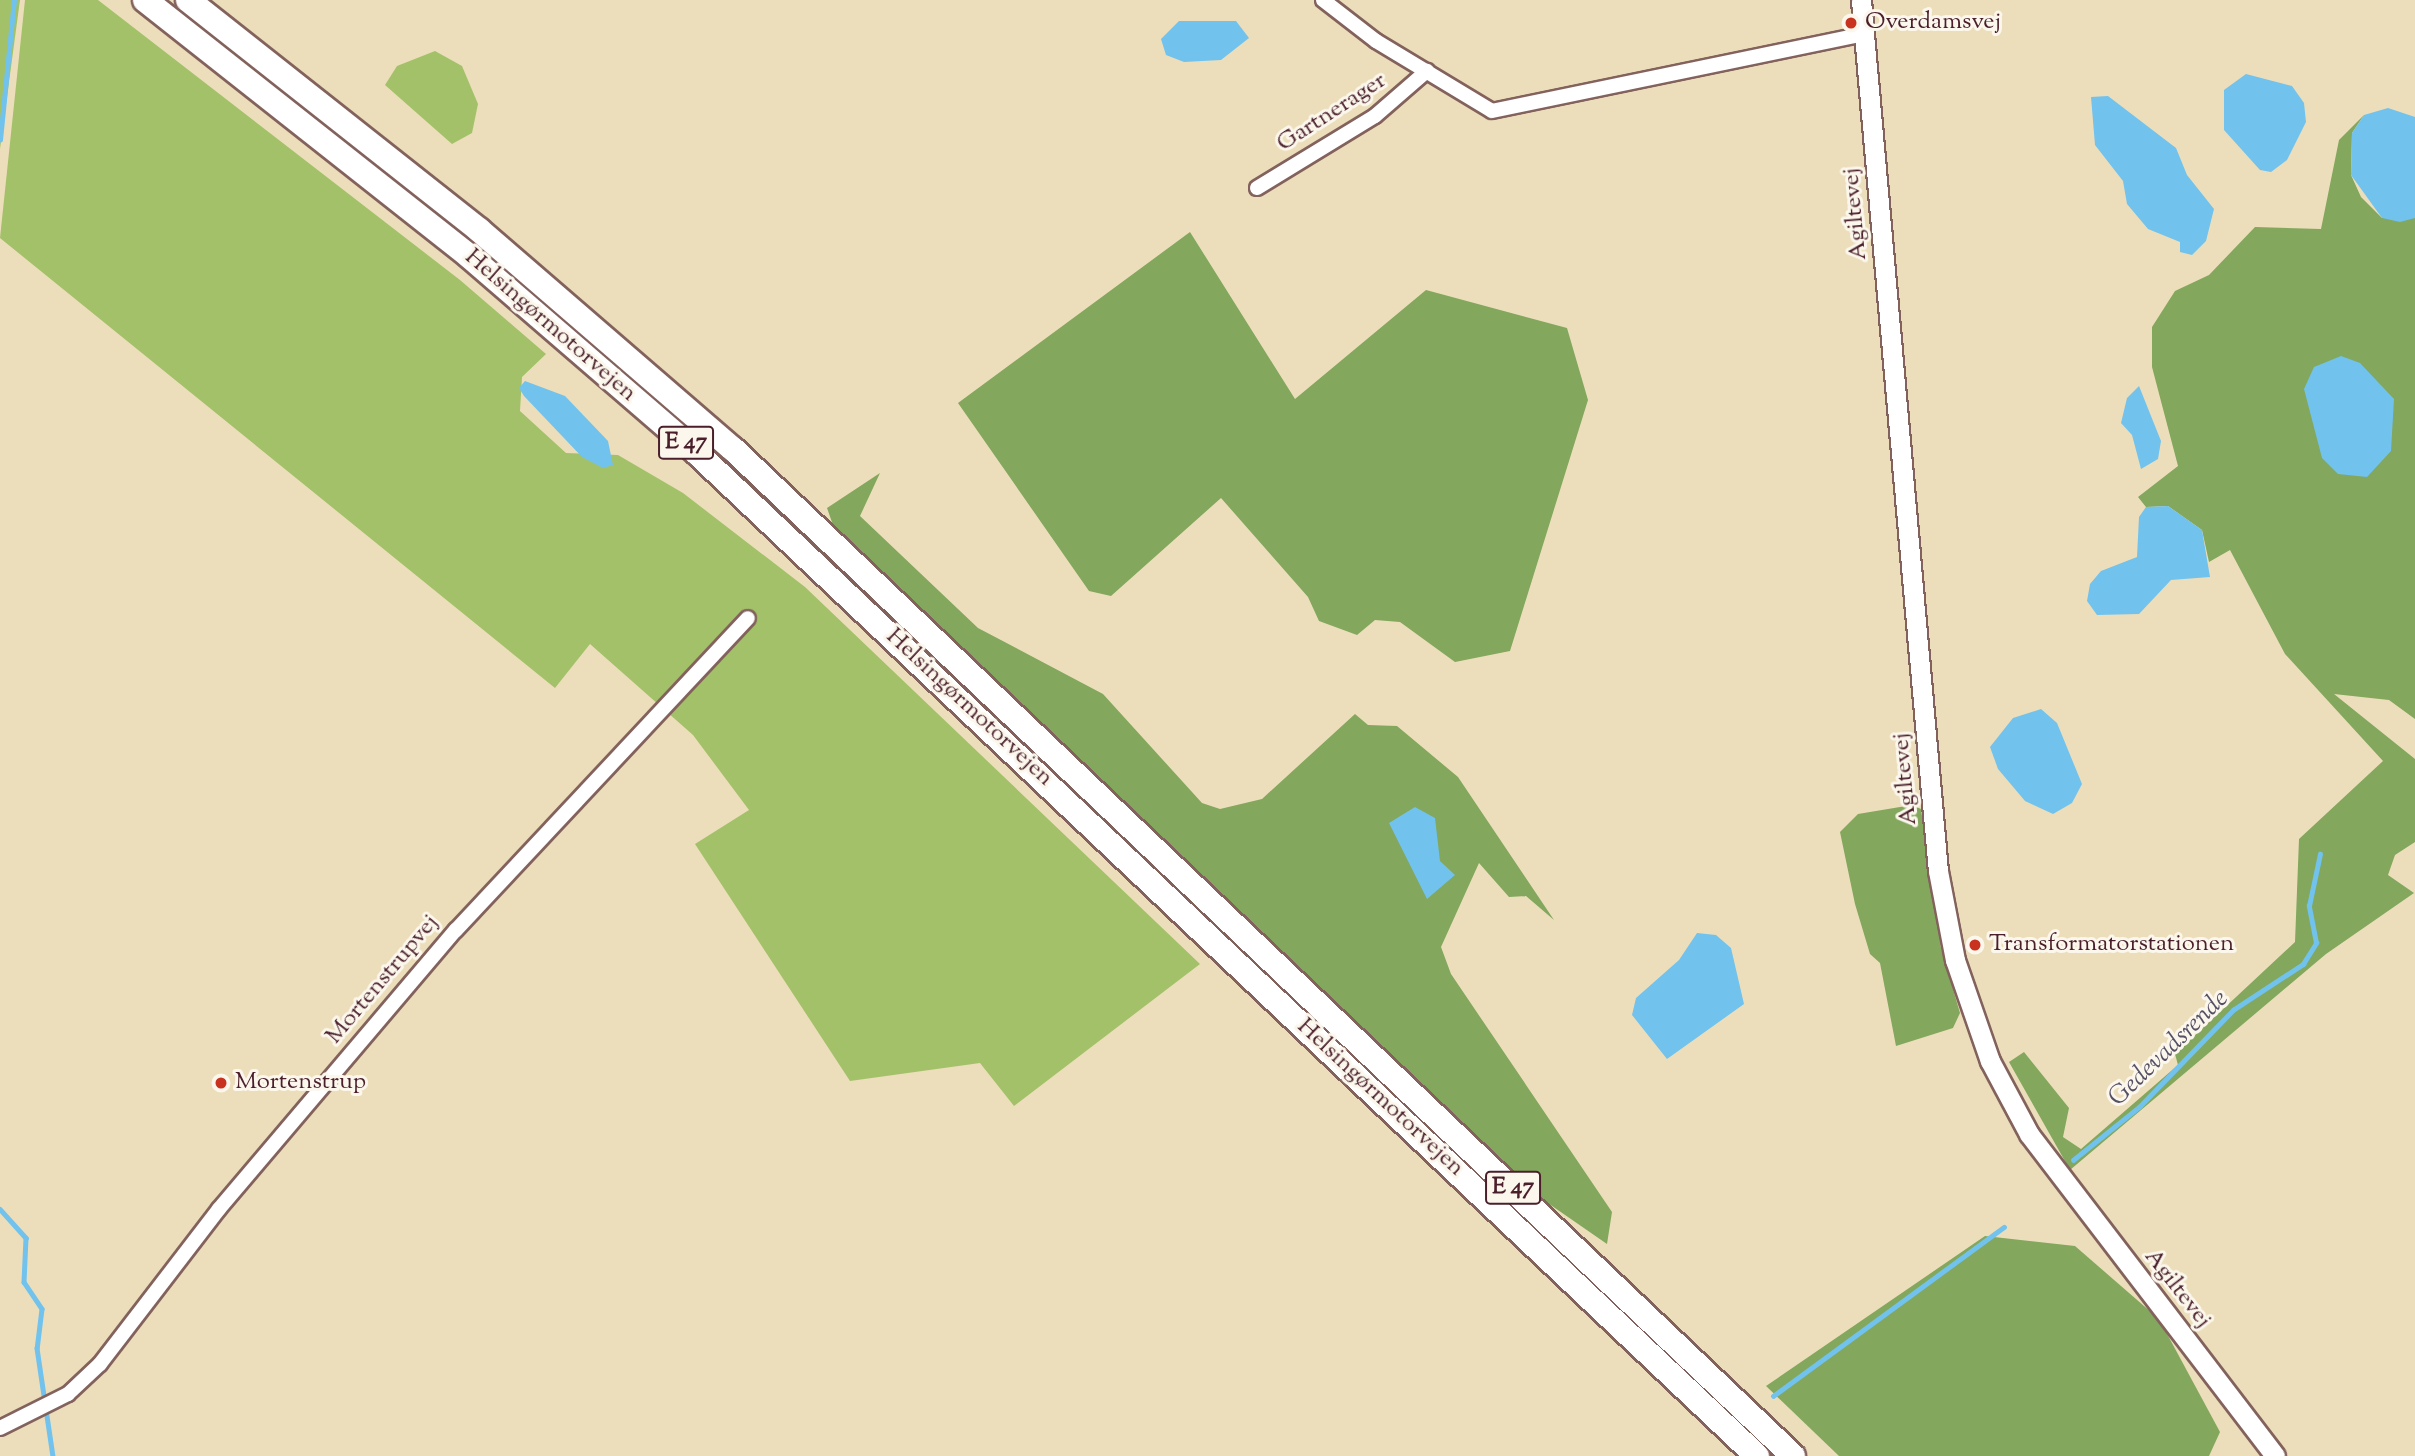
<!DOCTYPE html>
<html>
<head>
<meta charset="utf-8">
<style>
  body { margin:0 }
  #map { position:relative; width:2415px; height:1456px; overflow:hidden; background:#ecdebb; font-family:"Sorts Mill Goudy",serif }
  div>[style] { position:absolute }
  .green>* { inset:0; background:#a3c169 }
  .forest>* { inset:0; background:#82a75d }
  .water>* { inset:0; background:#71c2ed }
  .stream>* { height:4.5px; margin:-2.25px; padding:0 2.25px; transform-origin:2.25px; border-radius:2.25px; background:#71c2ed }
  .roads { filter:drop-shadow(2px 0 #83625d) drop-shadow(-2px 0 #83625d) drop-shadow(0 2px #83625d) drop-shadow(0 -2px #83625d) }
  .street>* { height:14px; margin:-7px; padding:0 7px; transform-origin:7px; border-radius:7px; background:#fff }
  .secondary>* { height:19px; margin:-9.5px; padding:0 9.5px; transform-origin:9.5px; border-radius:9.5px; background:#fff }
  .highway>* { height:24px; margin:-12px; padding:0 12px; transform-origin:12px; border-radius:12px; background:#fff }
  .dots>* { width:19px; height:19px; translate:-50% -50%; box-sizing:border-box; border:4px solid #fbf7ec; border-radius:50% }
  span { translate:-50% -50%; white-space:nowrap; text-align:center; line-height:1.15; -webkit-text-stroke:6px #fbf7ec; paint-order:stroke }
  .shield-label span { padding:2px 5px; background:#fbf7ec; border:2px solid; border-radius:5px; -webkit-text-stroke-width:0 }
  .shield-label { font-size:23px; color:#4a1f2b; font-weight:700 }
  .poi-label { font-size:24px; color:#4a1f2b }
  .left { translate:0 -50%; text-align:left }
  .street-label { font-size:24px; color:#4a1f2b }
  .water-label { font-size:26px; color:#565065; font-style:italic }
</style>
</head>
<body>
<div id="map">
  <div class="green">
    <div style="clip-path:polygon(0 0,20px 0,0 149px)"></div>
    <div style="clip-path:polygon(25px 0,98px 0,460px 280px,546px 354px,522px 377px,520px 411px,566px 453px,618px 455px,683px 493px,805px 587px,1200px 964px,1014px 1106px,980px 1063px,850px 1081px,695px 844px,749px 810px,693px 735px,590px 644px,555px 688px,0 238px)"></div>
    <div style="clip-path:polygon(435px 51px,462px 66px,478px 104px,472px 133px,452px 144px,385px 85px,397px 66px)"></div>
  </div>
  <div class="forest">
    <div style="clip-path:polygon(2364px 115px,2352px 133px,2351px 175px,2361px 197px,2382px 218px,2415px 218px,2415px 719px,2389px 700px,2334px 694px,2415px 759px,2415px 842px,2395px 855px,2388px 875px,2414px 893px,2326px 954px,2070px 1170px,2009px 1062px,2024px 1052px,2069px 1108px,2063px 1137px,2081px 1149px,2178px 1065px,2175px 1054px,2295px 942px,2299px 839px,2383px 761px,2285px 654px,2230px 550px,2209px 562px,2202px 530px,2168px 506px,2146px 507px,2138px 497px,2178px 466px,2152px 367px,2152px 327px,2175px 291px,2209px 275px,2255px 227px,2321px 229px,2339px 140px)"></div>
    <div style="clip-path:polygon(1190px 232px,1295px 399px,1426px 290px,1567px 328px,1588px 400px,1510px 651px,1455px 662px,1400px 622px,1375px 620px,1357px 635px,1319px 621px,1308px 597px,1221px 498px,1111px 596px,1089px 591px,958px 403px)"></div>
    <div style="clip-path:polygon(880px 473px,860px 516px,978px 628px,1103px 694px,1202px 803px,1220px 809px,1262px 799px,1355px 714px,1368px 725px,1397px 726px,1458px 777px,1554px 920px,1526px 896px,1509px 897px,1479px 863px,1441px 947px,1451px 974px,1612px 1212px,1607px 1244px,1542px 1199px,833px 525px,827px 508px)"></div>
    <div style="clip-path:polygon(1912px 805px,1921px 809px,1941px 948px,1960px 1013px,1953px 1028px,1896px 1046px,1880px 963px,1870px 954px,1855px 904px,1840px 832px,1858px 814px)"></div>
    <div style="clip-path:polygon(1985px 1236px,2075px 1246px,2159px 1319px,2220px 1432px,2209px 1456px,1839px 1456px,1766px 1386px)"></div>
  </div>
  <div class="water">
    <div style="clip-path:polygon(1179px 21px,1236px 21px,1249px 38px,1221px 60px,1184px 62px,1166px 55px,1161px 39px)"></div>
    <div style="clip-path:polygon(2246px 74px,2292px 86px,2304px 103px,2306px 122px,2287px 160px,2271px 172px,2260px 170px,2224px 130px,2224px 90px)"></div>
    <div style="clip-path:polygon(2108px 96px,2176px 148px,2187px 175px,2214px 209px,2206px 241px,2192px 255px,2180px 252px,2180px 242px,2148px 229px,2127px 204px,2123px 181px,2095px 145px,2091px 97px)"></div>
    <div style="clip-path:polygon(2388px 108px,2415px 117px,2415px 218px,2400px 222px,2382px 218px,2351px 175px,2352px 133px,2364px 115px)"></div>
    <div style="clip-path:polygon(2341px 356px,2360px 363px,2394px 399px,2391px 451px,2367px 477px,2338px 474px,2322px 458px,2304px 389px,2314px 367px)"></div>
    <div style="clip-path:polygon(525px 381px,565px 396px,608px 441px,613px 465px,603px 468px,582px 457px,524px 396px,519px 388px)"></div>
    <div style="clip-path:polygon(2139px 386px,2161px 441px,2158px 459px,2141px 469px,2132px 435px,2121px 423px,2127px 398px)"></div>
    <div style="clip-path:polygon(2168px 506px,2202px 530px,2210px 577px,2171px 580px,2139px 614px,2097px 615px,2087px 601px,2090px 584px,2101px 571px,2137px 557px,2139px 517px,2146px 507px)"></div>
    <div style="clip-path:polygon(2041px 709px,2057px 723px,2082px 784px,2072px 803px,2053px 814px,2025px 801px,1998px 769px,1990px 747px,2013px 718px)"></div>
    <div style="clip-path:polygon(1415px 807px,1435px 818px,1440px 861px,1455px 875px,1427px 899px,1389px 823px)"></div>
    <div style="clip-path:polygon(1697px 933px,1716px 935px,1731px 948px,1744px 1004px,1667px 1059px,1632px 1015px,1636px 998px,1679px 960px)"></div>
  </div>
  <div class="stream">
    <div style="left:0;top:140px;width:141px;rotate:-84.3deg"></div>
    <div style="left:2073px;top:1160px;width:85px;rotate:-38.8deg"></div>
    <div style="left:2139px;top:1107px;width:135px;rotate:-45.9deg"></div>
    <div style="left:2233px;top:1010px;width:84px;rotate:-33.3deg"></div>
    <div style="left:2303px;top:964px;width:25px;rotate:-58deg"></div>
    <div style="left:2316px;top:943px;width:38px;rotate:-101deg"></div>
    <div style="left:2309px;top:906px;width:53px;rotate:-78.1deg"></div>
    <div style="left:0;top:1209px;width:39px;rotate:48deg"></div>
    <div style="left:26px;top:1238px;width:44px;rotate:92.6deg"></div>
    <div style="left:24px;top:1282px;width:32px;rotate:56deg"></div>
    <div style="left:42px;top:1309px;width:39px;rotate:97deg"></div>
    <div style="left:37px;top:1348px;width:109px;rotate:81.6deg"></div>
    <div style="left:1773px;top:1396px;width:286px;rotate:-36.2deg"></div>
  </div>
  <div class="roads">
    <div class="street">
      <div style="left:1323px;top:0;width:67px;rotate:37.7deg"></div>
      <div style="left:1376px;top:41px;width:135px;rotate:31.1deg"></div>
      <div style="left:1492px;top:111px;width:380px;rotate:-11.7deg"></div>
      <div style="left:1257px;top:188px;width:138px;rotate:-31.4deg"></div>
      <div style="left:1375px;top:116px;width:69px;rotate:-40.9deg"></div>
      <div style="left:0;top:1428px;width:76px;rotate:-26.6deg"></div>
      <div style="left:68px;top:1394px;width:44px;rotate:-43.2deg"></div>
      <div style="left:100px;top:1364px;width:195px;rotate:-52.5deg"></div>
      <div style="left:219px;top:1209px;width:366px;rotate:-49.7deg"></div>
      <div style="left:456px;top:930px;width:427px;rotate:-46.9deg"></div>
    </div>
    <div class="secondary">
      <div style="left:1861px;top:0;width:874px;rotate:84.95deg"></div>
      <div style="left:1938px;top:871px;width:91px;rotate:79.2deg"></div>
      <div style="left:1955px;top:960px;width:107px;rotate:70.9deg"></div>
      <div style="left:1990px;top:1061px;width:83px;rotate:61.9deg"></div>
      <div style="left:2029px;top:1134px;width:405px;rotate:52.6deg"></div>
    </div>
    <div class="highway">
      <div style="left:145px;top:0;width:413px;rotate:38.3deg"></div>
      <div style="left:469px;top:256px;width:303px;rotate:40.8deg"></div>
      <div style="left:698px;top:454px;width:1458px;rotate:43.42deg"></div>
      <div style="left:188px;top:0;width:371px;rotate:38.3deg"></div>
      <div style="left:479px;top:230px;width:335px;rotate:40.8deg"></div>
      <div style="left:733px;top:449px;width:1462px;rotate:43.53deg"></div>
    </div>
  </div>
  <div class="dots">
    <div style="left:1851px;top:23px;background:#c8321e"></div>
    <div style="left:1975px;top:945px;background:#c8321e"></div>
    <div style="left:221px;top:1083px;background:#c8321e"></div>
  </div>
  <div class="shield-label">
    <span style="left:686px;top:443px">E 47</span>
    <span style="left:1513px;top:1188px">E 47</span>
  </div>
  <div class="poi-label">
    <span class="left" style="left:1865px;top:23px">Overdamsvej</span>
    <span class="left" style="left:1989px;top:945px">Transformatorstationen</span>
    <span class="left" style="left:235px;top:1083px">Mortenstrup</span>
  </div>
  <div class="street-label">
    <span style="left:1332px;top:113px;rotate:-33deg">Gartnerager</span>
    <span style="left:1856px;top:214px;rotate:-95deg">Agiltevej</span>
    <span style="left:550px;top:326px;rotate:41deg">Helsingørmotorvejen</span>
    <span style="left:969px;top:708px;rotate:43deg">Helsingørmotorvejen</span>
    <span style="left:1906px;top:779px;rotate:-95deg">Agiltevej</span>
    <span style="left:383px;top:980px;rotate:-50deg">Mortenstrupvej</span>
    <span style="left:1380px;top:1098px;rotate:43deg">Helsingørmotorvejen</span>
    <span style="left:2177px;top:1289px;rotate:52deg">Agiltevej</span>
  </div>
  <div class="water-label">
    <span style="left:2169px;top:1049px;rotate:-44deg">Gedevadsrende</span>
  </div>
</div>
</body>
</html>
